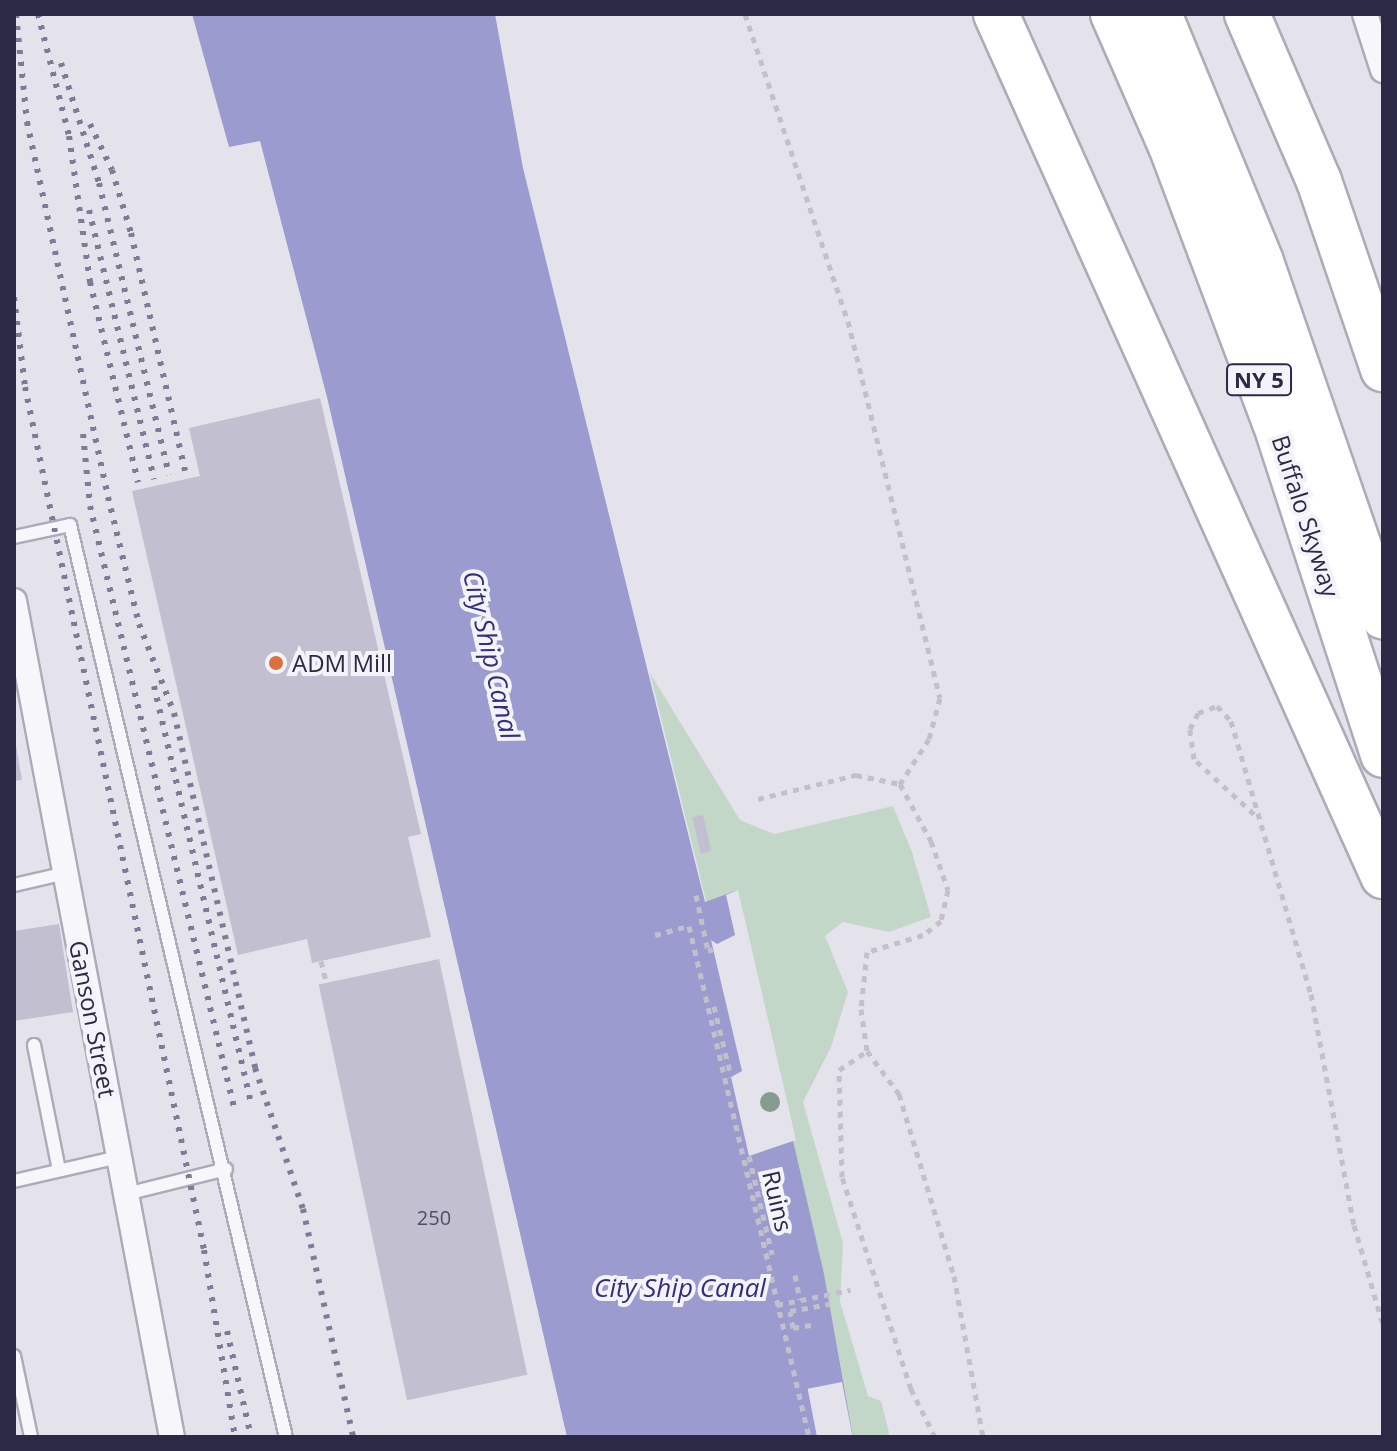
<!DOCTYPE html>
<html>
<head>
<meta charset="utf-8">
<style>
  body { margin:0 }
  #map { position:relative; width:1397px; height:1451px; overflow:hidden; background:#e4e3ec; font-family:"Open Sans",sans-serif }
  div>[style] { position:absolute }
  .green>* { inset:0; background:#c3d7c8 }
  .water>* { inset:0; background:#9b9bcf }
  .pier>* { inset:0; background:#e4e3ec; transform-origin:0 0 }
  .building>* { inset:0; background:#c1bfd0; transform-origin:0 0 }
  .path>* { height:5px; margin-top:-2.5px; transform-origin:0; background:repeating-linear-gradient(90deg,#c2c1cb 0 6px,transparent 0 12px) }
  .roads { filter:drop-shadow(2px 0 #adabba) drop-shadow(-2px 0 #adabba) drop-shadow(0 2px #adabba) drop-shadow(0 -2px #adabba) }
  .service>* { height:12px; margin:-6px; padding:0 6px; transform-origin:6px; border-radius:6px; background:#f7f6fa }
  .minor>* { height:24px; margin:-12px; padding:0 12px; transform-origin:12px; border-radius:12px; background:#f7f6fa }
  .motorway>* { height:44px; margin:-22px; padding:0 22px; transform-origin:22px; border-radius:22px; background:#fff }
  .rail>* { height:6px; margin-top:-3px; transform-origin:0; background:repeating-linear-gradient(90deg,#7e7b97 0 4px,transparent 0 12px) }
  .trees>* { width:20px; height:20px; margin:-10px; border-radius:50%; background:#849d8e }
  .dots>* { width:22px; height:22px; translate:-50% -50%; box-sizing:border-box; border:4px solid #f3f3f9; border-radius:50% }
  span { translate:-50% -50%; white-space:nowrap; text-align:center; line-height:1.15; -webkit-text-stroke:8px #f3f3f9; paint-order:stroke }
  .number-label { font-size:20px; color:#514e68 }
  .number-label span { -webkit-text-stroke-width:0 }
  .shield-label span { padding:2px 6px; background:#f3f3f9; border:2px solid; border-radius:6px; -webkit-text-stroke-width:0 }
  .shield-label { font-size:22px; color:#2c2946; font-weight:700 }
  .street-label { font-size:24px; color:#2c2946 }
  .poi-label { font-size:24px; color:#2c2946 }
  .left { translate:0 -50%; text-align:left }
  .water-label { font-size:26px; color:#312f7e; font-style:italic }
  .frame { position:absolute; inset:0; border:16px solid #2c2946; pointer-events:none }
</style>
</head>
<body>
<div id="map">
  <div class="green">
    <div style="clip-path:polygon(650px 673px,740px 820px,774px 834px,893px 806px,912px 852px,931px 917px,889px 932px,843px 922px,825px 936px,848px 992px,831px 1047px,803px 1102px,843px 1243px,840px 1301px,868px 1396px,881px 1401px,890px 1437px,838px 1437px)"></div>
  </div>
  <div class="water">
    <div style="clip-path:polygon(192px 14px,495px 14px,523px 168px,705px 902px,735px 891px,824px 1274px,853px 1437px,567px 1437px,327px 397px,260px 141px,229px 147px)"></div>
  </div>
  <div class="pier">
    <div style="clip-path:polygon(738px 890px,796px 1140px,749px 1156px,731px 1077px,742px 1071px,711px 940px,717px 944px,735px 935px,726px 895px)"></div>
    <div style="left:842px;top:1382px;width:56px;height:35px;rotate:79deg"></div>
  </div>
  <div class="building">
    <div style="clip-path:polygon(320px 398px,421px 834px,408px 837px,431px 937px,312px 963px,307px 939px,238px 955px,132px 491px,200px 476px,189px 428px)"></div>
    <div style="clip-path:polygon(14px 734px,22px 780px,14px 781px)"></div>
    <div style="left:703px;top:815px;width:37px;height:11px;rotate:77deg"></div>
    <div style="clip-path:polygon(59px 924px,73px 1012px,14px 1021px,14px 931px)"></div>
    <div style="left:439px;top:959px;width:425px;height:123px;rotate:78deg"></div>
  </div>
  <div class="path">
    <div style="left:745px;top:14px;width:324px;rotate:71.5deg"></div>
    <div style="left:848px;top:321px;width:388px;rotate:76.3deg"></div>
    <div style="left:940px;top:698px;width:42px;rotate:105deg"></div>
    <div style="left:929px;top:739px;width:54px;rotate:122.8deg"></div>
    <div style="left:758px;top:799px;width:101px;rotate:-13.8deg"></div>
    <div style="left:856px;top:775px;width:45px;rotate:11.6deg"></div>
    <div style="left:900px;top:784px;width:65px;rotate:61.5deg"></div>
    <div style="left:931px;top:841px;width:52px;rotate:70.9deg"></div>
    <div style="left:948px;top:890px;width:32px;rotate:103deg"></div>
    <div style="left:941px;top:921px;width:23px;rotate:142deg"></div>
    <div style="left:923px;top:935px;width:59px;rotate:163.1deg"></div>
    <div style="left:867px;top:952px;width:57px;rotate:96deg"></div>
    <div style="left:861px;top:1009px;width:42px;rotate:81.9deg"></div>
    <div style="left:1254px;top:814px;width:81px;rotate:-137.5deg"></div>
    <div style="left:1194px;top:759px;width:30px;rotate:-98deg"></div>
    <div style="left:1190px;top:729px;width:18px;rotate:-63deg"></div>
    <div style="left:1198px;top:713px;width:20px;rotate:-20deg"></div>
    <div style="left:1217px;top:706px;width:21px;rotate:47deg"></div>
    <div style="left:1231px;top:721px;width:284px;rotate:73.7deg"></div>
    <div style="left:1311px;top:994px;width:235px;rotate:79.5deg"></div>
    <div style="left:1354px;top:1225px;width:104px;rotate:73.8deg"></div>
    <div style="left:696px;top:895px;width:57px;rotate:77.9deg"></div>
    <div style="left:708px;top:951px;width:5px;rotate:-22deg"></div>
    <div style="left:655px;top:935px;width:35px;rotate:-15deg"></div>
    <div style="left:689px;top:926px;width:525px;rotate:76.78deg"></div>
    <div style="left:321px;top:961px;width:100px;rotate:76.1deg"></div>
    <div style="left:714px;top:1006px;width:73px;rotate:76.5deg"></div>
    <div style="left:749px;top:1156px;width:101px;rotate:76.8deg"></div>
    <div style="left:795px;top:1275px;width:25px;rotate:79deg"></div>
    <div style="left:777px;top:1305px;width:75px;rotate:-11.6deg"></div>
    <div style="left:811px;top:1325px;width:18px;rotate:171deg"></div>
    <div style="left:793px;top:1328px;width:17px;rotate:-100deg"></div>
    <div style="left:790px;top:1311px;width:40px;rotate:-10deg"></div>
    <div style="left:935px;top:1437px;width:54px;rotate:-116.6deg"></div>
    <div style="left:911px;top:1389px;width:223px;rotate:-108deg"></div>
    <div style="left:842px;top:1177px;width:107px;rotate:-91.6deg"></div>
    <div style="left:839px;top:1070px;width:34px;rotate:-34deg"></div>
    <div style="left:867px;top:1051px;width:54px;rotate:53.3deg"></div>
    <div style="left:899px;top:1094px;width:190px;rotate:73.2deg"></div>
    <div style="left:954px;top:1276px;width:164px;rotate:79.8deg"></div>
  </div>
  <div class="roads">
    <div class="service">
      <div style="left:14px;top:537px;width:57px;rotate:-12.1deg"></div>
      <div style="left:70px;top:525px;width:937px;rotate:76.68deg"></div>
      <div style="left:14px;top:885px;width:53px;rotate:-13deg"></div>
      <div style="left:34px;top:1045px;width:127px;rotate:78.7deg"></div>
      <div style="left:14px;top:1181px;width:108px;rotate:-12.9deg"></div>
      <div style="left:126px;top:1194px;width:103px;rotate:-14deg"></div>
      <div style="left:14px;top:1356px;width:83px;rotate:78.1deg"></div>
    </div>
    <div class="minor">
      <div style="left:1365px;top:14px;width:59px;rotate:72.2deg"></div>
      <div style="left:14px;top:601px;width:851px;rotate:79.3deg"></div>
    </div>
    <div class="motorway">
      <div style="left:996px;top:14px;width:945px;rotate:65.82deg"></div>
      <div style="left:1113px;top:14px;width:144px;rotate:66.3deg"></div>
      <div style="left:1171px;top:146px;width:295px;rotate:69.4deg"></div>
      <div style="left:1275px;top:422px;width:350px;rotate:72deg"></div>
      <div style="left:1159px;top:14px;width:268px;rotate:67.6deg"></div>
      <div style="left:1261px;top:262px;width:375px;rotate:71deg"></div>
      <div style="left:1247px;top:14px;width:182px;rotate:66.7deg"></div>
      <div style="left:1319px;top:181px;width:199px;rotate:71.2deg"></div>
    </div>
  </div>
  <div class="rail">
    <div style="left:16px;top:14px;width:109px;rotate:84.2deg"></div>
    <div style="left:27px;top:122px;width:384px;rotate:77.8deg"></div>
    <div style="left:108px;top:497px;width:131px;rotate:76.3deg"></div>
    <div style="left:139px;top:624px;width:96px;rotate:68.5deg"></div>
    <div style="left:174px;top:713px;width:364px;rotate:77.1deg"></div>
    <div style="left:255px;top:1068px;width:149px;rotate:71.2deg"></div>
    <div style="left:303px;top:1209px;width:233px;rotate:77.6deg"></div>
    <div style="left:38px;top:14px;width:126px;rotate:75.7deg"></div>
    <div style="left:69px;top:136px;width:148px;rotate:81.8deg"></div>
    <div style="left:90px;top:282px;width:206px;rotate:76.5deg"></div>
    <div style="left:61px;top:63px;width:126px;rotate:72.4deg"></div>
    <div style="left:99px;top:183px;width:300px;rotate:76.5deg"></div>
    <div style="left:90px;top:124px;width:51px;rotate:64.4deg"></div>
    <div style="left:112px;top:170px;width:66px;rotate:73.2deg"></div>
    <div style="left:131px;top:233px;width:244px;rotate:77.2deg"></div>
    <div style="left:89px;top:210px;width:277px;rotate:76.4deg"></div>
    <div style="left:14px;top:297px;width:91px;rotate:83deg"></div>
    <div style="left:25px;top:387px;width:881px;rotate:78.28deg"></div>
    <div style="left:204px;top:1250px;width:190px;rotate:80.6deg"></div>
    <div style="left:83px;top:434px;width:72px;rotate:84.4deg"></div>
    <div style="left:90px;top:506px;width:618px;rotate:76.53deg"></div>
    <div style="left:154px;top:686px;width:429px;rotate:76.9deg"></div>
    <div style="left:227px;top:1331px;width:109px;rotate:77.2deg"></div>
  </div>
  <div class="trees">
    <div style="left:770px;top:1102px"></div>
  </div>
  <div class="dots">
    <div style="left:276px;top:663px;background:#db723e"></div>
  </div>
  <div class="number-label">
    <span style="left:434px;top:1217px">250</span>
  </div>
  <div class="shield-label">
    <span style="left:1259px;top:380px">NY 5</span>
  </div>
  <div class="street-label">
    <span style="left:1306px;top:516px;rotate:72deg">Buffalo Skyway</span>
    <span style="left:93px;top:1019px;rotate:79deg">Ganson Street</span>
    <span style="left:778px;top:1201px;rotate:77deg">Ruins</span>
  </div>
  <div class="poi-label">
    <span class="left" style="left:292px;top:663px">ADM Mill</span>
  </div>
  <div class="water-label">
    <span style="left:491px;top:655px;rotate:77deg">City Ship Canal</span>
    <span style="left:680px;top:1288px">City Ship Canal</span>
  </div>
  <div class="frame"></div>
</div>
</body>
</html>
